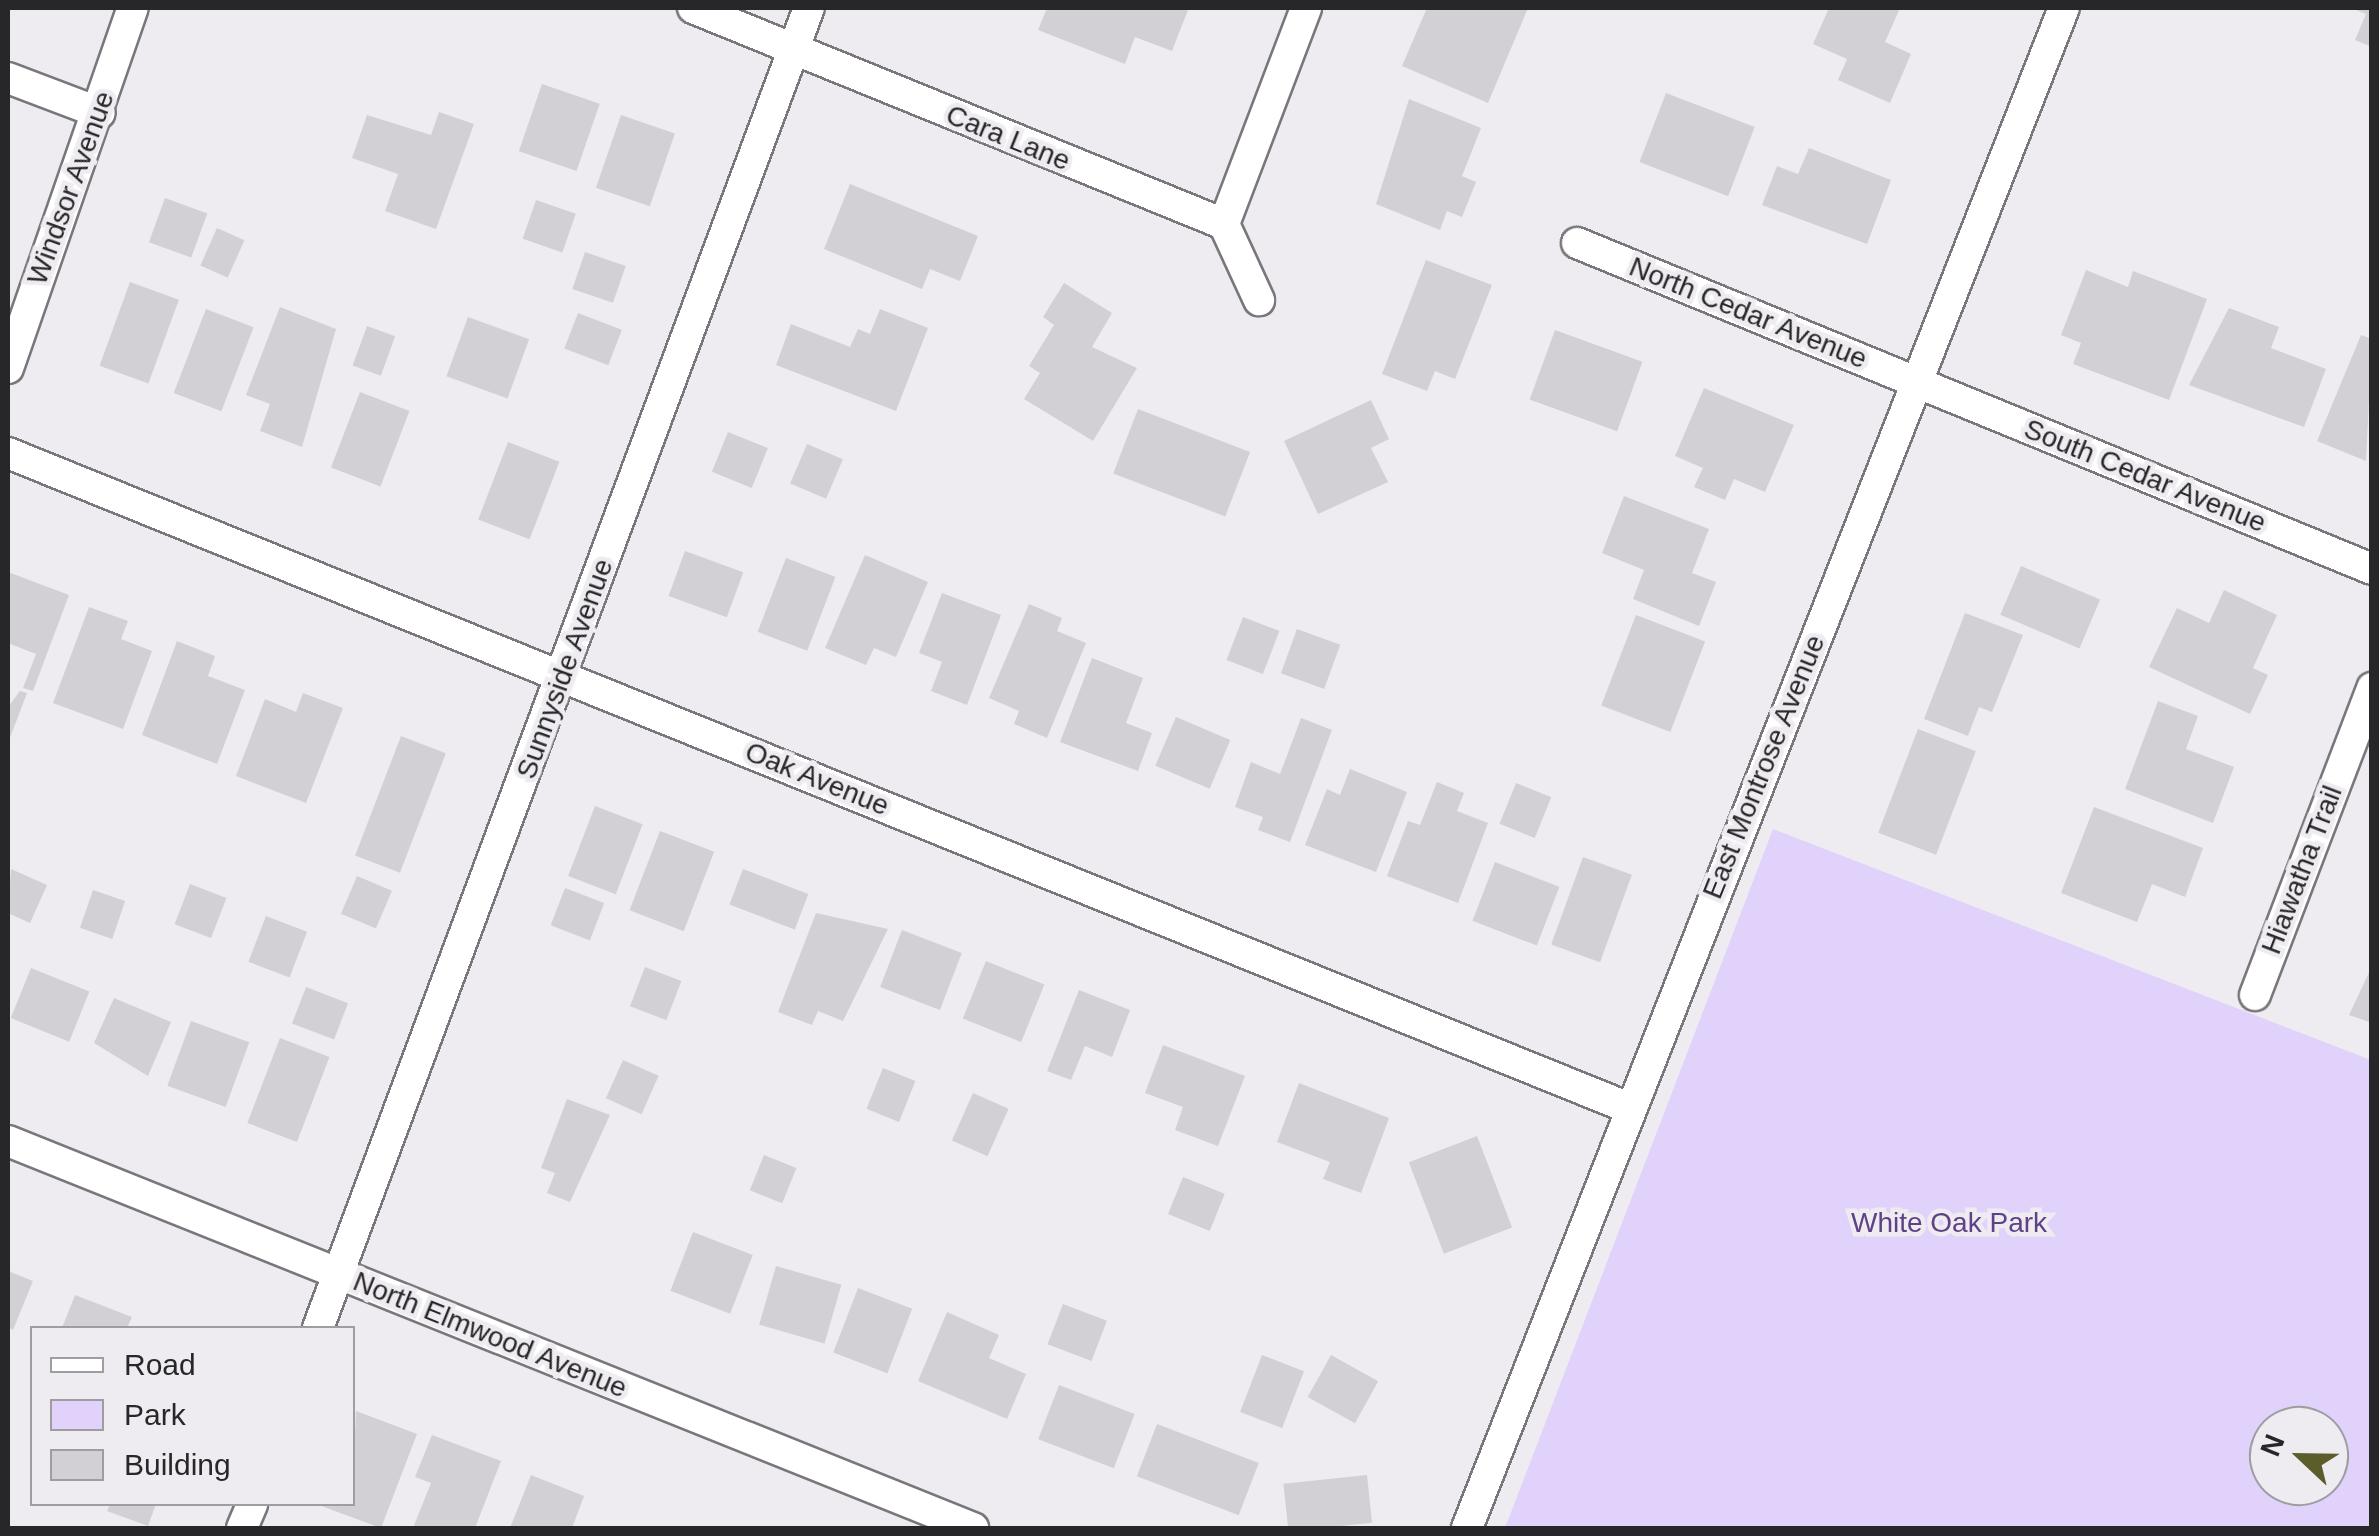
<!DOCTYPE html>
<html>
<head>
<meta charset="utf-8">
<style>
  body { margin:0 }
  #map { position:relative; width:2379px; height:1536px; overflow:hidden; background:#eeecf1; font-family:Arial,sans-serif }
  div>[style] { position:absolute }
  .green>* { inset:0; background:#e1d2fb }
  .building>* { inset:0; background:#d2d0d5; transform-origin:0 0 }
  .roads { filter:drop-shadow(2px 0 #79777b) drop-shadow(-2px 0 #79777b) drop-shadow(0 2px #79777b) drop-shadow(0 -2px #79777b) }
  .minor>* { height:30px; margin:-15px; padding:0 15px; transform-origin:15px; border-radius:15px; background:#fff }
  span { translate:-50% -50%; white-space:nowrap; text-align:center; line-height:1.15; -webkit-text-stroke:9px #eeecf1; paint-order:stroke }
  .street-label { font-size:28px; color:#272628 }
  .park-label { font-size:28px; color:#5f4187 }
  .frame { position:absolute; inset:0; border:10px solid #272628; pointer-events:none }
  .legend { position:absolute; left:30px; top:1326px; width:325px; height:180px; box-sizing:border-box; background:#eeecf1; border:2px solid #9e9da1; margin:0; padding:12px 18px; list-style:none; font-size:30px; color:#272628 }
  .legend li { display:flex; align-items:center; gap:20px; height:50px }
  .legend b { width:50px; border:2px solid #9e9da1 }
  .north { position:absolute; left:2249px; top:1406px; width:100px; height:100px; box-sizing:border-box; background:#eeecf1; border:2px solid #9e9da1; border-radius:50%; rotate:292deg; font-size:28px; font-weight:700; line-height:40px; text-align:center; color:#272628 }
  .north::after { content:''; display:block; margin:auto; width:35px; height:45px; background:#5c5d2a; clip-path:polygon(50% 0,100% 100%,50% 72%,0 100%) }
</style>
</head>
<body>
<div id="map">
  <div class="green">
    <div style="clip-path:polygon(evenodd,1773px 829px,2371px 1060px,2371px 1528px,1505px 1528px,1773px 829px,2269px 1426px,2329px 1426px,2329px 1486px,2269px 1486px,2269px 1426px)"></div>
  </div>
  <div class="building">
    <div style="clip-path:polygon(1047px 8px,1181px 8px,1188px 10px,1172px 51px,1135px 37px,1125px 64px,1038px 30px)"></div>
    <div style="clip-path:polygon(1427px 8px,1528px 8px,1488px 103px,1402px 66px)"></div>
    <div style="clip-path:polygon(1829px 8px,1900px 8px,1885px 42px,1911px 54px,1890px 103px,1838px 80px,1847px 59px,1813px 44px)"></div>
    <div style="clip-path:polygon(2351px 8px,2372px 8px,2372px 47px,2355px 40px,2366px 14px)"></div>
    <div style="left:542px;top:84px;width:61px;height:71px;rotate:19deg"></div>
    <div style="left:1666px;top:93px;width:95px;height:74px;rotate:21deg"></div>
    <div style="clip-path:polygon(1409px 99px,1481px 128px,1462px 176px,1476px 182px,1462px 217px,1447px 211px,1440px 230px,1376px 204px)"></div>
    <div style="clip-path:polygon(439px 112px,474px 124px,436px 229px,385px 211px,398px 174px,352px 158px,367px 115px,431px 135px)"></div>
    <div style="left:621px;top:115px;width:57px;height:77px;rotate:19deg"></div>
    <div style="clip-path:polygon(1809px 148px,1891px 180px,1867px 244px,1762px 205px,1777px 166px,1798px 174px)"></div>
    <div style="clip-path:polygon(850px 184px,978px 236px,960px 281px,930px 269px,922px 289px,824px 249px)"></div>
    <div style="left:165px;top:198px;width:45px;height:47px;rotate:20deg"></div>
    <div style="left:536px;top:200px;width:42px;height:41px;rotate:19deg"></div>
    <div style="left:217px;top:228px;width:30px;height:41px;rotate:24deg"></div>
    <div style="left:585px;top:252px;width:43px;height:39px;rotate:19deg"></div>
    <div style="clip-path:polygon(1426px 260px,1492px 285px,1455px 379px,1435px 371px,1427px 391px,1382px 374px)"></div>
    <div style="clip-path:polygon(2086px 270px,2128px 287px,2133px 271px,2207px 299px,2169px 400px,2073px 364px,2081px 343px,2061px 335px)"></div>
    <div style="left:130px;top:282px;width:52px;height:89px;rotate:20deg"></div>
    <div style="clip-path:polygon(1064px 283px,1112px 313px,1092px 347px,1137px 368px,1093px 441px,1024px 399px,1040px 373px,1029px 366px,1054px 325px,1043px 317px)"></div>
    <div style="clip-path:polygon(280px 307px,336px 329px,302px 447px,260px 431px,270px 404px,246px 395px)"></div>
    <div style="clip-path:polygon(2229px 308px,2279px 327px,2271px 348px,2326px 369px,2304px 427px,2189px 385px)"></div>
    <div style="left:206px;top:309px;width:51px;height:90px;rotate:21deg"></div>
    <div style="clip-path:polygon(880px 309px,928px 328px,896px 411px,776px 365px,791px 324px,850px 347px,858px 329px,870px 334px)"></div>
    <div style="left:578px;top:313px;width:47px;height:38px;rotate:21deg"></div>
    <div style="left:468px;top:317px;width:65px;height:63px;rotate:20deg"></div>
    <div style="left:367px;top:326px;width:30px;height:42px;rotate:20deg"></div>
    <div style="left:1555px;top:330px;width:93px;height:74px;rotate:20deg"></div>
    <div style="clip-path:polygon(2361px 335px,2372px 339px,2366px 461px,2317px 441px)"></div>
    <div style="clip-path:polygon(1704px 388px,1794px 425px,1765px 492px,1734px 479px,1725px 500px,1694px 487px,1703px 468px,1675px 456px)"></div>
    <div style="left:360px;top:392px;width:53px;height:81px;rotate:21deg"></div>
    <div style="clip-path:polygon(1371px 400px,1389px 439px,1371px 448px,1388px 482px,1318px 514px,1284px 441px)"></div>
    <div style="left:1138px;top:409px;width:120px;height:69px;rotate:21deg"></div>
    <div style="left:728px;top:432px;width:43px;height:43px;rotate:22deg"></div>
    <div style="left:508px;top:442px;width:55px;height:83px;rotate:21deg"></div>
    <div style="left:807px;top:444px;width:39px;height:43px;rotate:23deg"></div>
    <div style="clip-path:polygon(1624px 496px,1709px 529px,1692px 573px,1716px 582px,1699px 626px,1633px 599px,1644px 570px,1602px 553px)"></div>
    <div style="left:685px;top:551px;width:62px;height:48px;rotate:20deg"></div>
    <div style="clip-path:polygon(865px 555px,928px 582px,896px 657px,874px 648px,866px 665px,825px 648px)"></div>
    <div style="left:786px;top:558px;width:53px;height:79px;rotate:21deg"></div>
    <div style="left:2021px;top:566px;width:86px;height:53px;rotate:23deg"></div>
    <div style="clip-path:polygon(8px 572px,69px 595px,33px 691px,23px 688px,36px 654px,8px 643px)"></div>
    <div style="clip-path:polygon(2224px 590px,2277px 615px,2253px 668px,2268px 675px,2250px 714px,2149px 667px,2177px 608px,2209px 623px)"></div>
    <div style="clip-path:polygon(942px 593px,1001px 615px,967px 705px,931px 691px,942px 662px,919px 653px)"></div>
    <div style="clip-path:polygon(1029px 604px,1062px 618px,1057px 631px,1086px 643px,1047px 738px,1014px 724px,1019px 711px,989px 698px)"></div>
    <div style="clip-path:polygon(89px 607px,128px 621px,121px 639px,152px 651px,123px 729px,53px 703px)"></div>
    <div style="clip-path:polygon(1965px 613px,2023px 635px,1992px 712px,1979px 707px,1968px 736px,1924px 719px)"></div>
    <div style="left:1636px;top:615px;width:74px;height:97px;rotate:21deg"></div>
    <div style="left:1243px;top:617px;width:39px;height:46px;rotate:21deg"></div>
    <div style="left:1297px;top:629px;width:46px;height:47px;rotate:20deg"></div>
    <div style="clip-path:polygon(177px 641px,215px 656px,208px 676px,245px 690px,217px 764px,142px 735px)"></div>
    <div style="clip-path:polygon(1092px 658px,1143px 678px,1126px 723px,1152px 733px,1138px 771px,1060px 742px)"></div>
    <div style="clip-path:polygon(20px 691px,27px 693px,8px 743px,8px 707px)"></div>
    <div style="clip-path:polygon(303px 693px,343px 708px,306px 803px,236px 776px,265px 699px,296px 712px)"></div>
    <div style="clip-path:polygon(2158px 701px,2198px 716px,2186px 749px,2234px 767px,2213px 823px,2125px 789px)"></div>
    <div style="left:1176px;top:717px;width:59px;height:53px;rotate:23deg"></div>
    <div style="clip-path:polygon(1301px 718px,1332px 730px,1290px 842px,1258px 830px,1263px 817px,1235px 807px,1251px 762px,1280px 774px)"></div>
    <div style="left:1918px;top:729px;width:62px;height:111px;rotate:21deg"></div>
    <div style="left:401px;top:736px;width:48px;height:128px;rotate:21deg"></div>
    <div style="clip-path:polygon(1350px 769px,1407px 792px,1376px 872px,1305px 845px,1327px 789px,1340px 795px)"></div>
    <div style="clip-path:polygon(1437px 782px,1464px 793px,1457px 811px,1488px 823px,1458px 903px,1387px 876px,1408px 821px,1420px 825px)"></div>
    <div style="left:1516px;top:783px;width:38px;height:44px;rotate:22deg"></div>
    <div style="left:595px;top:806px;width:51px;height:75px;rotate:21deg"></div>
    <div style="clip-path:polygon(2094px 807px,2203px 848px,2185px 897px,2152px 884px,2137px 922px,2061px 893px)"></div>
    <div style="left:660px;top:831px;width:58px;height:85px;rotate:21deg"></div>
    <div style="left:1583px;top:857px;width:52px;height:93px;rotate:20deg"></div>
    <div style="left:1495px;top:862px;width:69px;height:63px;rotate:21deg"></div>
    <div style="clip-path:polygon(11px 869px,47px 885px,30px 923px,8px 913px)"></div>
    <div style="left:743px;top:869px;width:70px;height:38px;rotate:21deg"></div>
    <div style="left:357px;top:876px;width:38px;height:41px;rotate:23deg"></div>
    <div style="left:190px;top:884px;width:39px;height:43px;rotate:21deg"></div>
    <div style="left:565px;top:888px;width:42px;height:40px;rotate:21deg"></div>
    <div style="left:93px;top:890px;width:34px;height:40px;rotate:19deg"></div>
    <div style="clip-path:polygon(816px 913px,888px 929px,843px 1021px,818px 1011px,812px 1025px,778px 1012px)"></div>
    <div style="left:266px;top:916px;width:44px;height:49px;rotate:21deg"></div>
    <div style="left:902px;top:930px;width:64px;height:61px;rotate:21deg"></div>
    <div style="left:986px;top:961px;width:63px;height:62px;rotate:22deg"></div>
    <div style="clip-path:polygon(2372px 966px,2372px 1023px,2349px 1015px)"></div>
    <div style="left:645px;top:967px;width:39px;height:42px;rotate:21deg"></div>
    <div style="left:31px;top:968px;width:63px;height:54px;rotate:22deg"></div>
    <div style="left:306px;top:987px;width:45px;height:39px;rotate:21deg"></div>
    <div style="clip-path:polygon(1079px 990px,1130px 1010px,1112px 1057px,1085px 1046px,1071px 1080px,1047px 1071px)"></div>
    <div style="clip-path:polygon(114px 998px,171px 1022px,148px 1076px,94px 1043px)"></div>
    <div style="left:191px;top:1021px;width:62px;height:69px;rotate:20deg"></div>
    <div style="left:280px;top:1038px;width:53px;height:91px;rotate:21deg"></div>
    <div style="clip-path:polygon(1163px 1045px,1245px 1076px,1218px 1146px,1175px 1130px,1183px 1107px,1145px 1093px)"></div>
    <div style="left:623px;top:1060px;width:39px;height:42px;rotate:24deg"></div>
    <div style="left:883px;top:1068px;width:35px;height:44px;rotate:22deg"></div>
    <div style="clip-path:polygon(1299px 1083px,1389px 1118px,1361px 1193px,1323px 1179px,1330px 1162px,1277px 1142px)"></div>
    <div style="left:973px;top:1093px;width:39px;height:52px;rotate:24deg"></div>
    <div style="clip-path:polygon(567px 1099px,610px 1115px,570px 1202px,547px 1193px,555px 1173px,541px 1168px)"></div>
    <div style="left:1477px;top:1136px;width:98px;height:73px;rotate:69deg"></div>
    <div style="left:764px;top:1155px;width:35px;height:38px;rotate:22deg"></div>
    <div style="left:1183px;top:1177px;width:45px;height:40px;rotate:22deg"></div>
    <div style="left:693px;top:1232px;width:64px;height:63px;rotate:21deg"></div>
    <div style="left:776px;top:1266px;width:68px;height:61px;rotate:16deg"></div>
    <div style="clip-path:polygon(8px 1271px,33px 1281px,13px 1330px,8px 1327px)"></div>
    <div style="left:858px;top:1288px;width:58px;height:69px;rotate:21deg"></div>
    <div style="clip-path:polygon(75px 1295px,132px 1317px,127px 1328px,62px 1328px)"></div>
    <div style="left:1063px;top:1304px;width:47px;height:43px;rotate:21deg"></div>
    <div style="clip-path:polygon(947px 1312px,999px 1335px,989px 1358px,1026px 1374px,1007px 1419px,918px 1381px)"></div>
    <div style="left:1262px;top:1355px;width:45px;height:61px;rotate:21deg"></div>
    <div style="left:1331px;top:1355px;width:54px;height:48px;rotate:29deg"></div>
    <div style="left:1059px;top:1385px;width:81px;height:58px;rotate:21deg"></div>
    <div style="clip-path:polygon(356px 1411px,417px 1434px,381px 1528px,316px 1504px,352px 1504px)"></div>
    <div style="left:1157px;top:1424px;width:109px;height:56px;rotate:21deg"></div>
    <div style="clip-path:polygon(432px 1435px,501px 1461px,475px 1528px,413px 1528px,431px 1483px,415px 1477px)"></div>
    <div style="clip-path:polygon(531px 1475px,584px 1496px,572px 1528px,510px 1528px)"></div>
    <div style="left:1367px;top:1475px;width:48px;height:84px;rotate:84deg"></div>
    <div style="clip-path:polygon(110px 1504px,156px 1504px,148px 1526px,107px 1511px)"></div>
  </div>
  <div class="roads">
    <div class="minor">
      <div style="left:693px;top:8px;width:573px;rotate:22.14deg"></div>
      <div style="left:1224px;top:224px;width:84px;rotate:65.3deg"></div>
      <div style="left:8px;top:78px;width:98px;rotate:20.8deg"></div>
      <div style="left:1224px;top:224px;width:231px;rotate:-69.2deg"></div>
      <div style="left:1577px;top:243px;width:859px;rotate:22.3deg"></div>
      <div style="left:8px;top:368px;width:381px;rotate:-70.9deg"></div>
      <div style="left:8px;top:453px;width:1746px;rotate:22deg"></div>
      <div style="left:2255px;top:995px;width:329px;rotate:-69.1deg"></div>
      <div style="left:8px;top:1141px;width:1040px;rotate:21.85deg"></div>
      <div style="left:318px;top:1328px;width:1408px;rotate:-69.6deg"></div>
      <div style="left:242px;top:1528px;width:26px;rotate:-67deg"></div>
      <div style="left:1467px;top:1528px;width:1633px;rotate:-68.56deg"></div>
    </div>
  </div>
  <div class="street-label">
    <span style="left:1008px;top:138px;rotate:22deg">Cara Lane</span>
    <span style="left:71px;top:188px;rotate:-70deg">Windsor Avenue</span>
    <span style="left:1748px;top:313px;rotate:22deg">North Cedar Avenue</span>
    <span style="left:2145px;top:476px;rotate:22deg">South Cedar Avenue</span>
    <span style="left:565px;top:669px;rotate:-70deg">Sunnyside Avenue</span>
    <span style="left:1764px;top:767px;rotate:-68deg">East Montrose Avenue</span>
    <span style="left:817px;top:779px;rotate:22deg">Oak Avenue</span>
    <span style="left:2302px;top:870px;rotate:-69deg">Hiawatha Trail</span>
    <span style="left:490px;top:1335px;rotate:22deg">North Elmwood Avenue</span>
  </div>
  <div class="park-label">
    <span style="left:1949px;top:1223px">White Oak Park</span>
  </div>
  <div class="frame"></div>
  <ul class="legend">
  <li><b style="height:12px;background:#fff"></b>Road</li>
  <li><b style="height:28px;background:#e1d2fb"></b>Park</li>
  <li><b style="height:28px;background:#d2d0d5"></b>Building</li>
  </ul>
  <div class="north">N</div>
</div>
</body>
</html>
